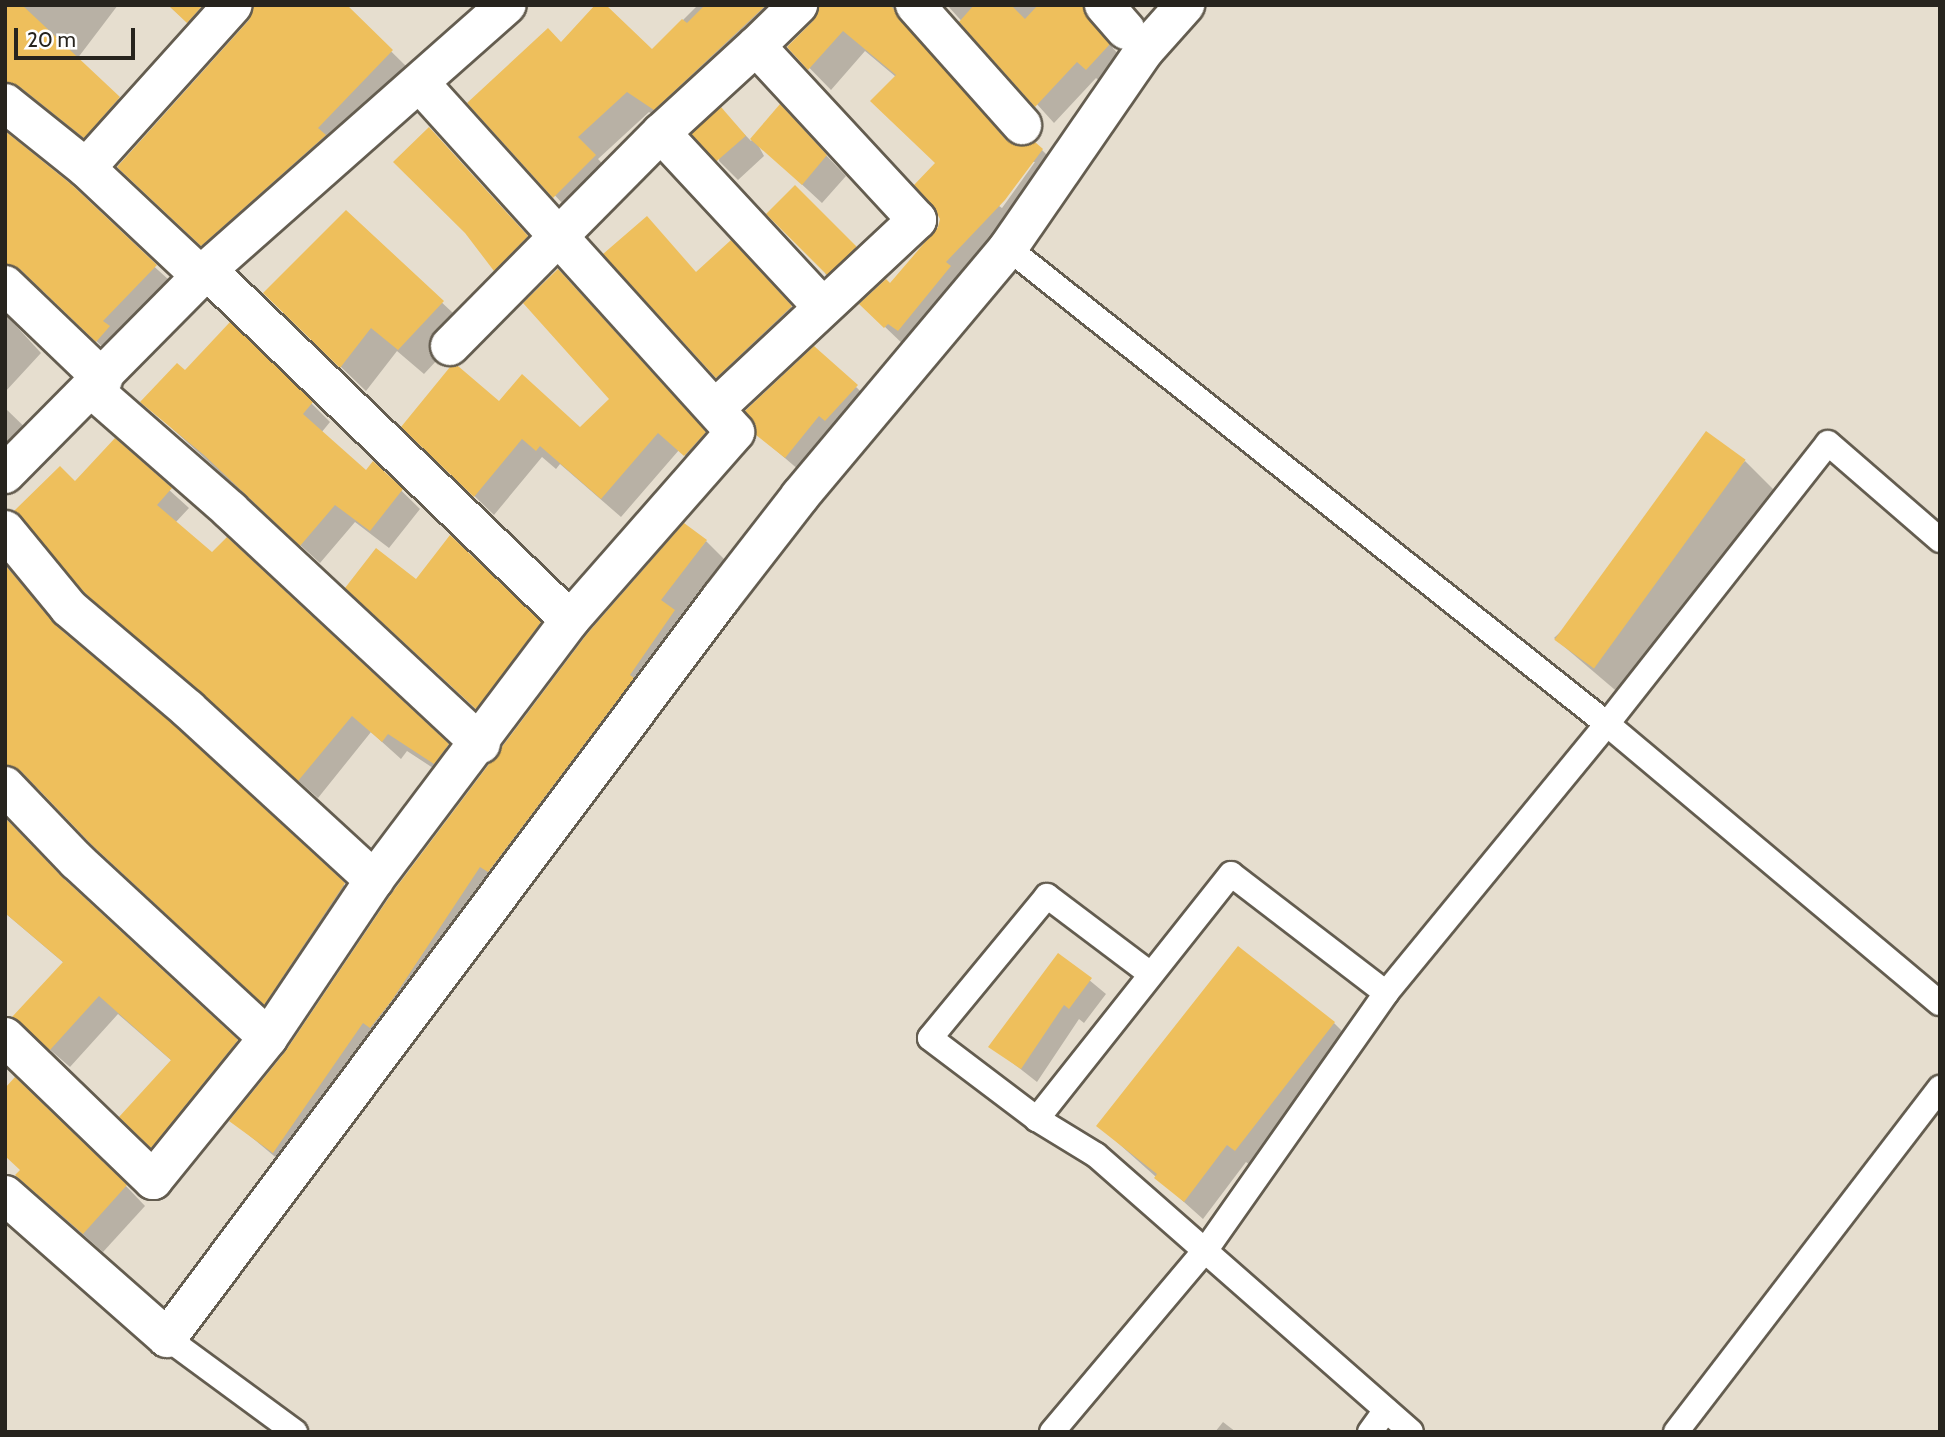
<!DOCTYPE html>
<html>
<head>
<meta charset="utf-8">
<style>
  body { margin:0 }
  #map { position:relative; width:1945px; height:1437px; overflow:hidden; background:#e6decf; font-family:Cabin,sans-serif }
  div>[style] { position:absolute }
  .shadow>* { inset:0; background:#0003 }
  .building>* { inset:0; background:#eebf5c; transform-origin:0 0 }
  .roads { filter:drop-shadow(2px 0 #645d50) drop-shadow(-2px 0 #645d50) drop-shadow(0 2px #645d50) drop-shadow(0 -2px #645d50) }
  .lane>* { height:24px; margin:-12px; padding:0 12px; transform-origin:12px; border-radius:12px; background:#fff }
  .street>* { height:38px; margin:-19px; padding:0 19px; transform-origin:19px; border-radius:19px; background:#fff }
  span { translate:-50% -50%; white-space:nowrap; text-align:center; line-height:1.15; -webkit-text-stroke:7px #fff; paint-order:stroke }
  .frame { position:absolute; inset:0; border:7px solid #27241e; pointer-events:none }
  .scale { position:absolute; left:14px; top:28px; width:121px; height:32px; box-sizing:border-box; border:4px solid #27241e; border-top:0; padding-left:9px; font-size:21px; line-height:24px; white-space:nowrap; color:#27241e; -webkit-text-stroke:5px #fff; paint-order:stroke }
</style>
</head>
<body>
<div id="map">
  <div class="shadow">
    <div style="clip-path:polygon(5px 5px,118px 5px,77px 59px,138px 118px,104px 156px,11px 81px)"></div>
    <div style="clip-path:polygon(168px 5px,249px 5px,208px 41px)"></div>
    <div style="clip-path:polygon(344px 5px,411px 71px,222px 264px,138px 186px,251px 20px)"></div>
    <div style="clip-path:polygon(698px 5px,810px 5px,676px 131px,649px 112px,598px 159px,616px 178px,576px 218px,469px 103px,561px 44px,652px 51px)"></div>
    <div style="clip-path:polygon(evenodd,820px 5px,899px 5px,915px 22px,920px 43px,1010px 144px,1042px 150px,1063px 171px,907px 348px,883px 325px,890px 285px,934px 236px,942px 219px,917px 185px,937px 164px,896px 77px,865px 51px,831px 90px,789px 47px,815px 21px,820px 5px,1031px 162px,1035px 162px,1002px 208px,999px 206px,1031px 162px)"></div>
    <div style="clip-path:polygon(947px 5px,1087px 5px,1100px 18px,1104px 38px,1126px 63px,1105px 86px,1096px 78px,1054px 123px)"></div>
    <div style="clip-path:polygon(780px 107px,846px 176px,822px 203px,757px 143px,764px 156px,738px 180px,719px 161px,721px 110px,751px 141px)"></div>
    <div style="clip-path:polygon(429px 129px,546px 256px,514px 289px,495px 269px)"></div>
    <div style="clip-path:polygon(5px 132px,179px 289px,120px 364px,45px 291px,24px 286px,12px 293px,7px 316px,41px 353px,5px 392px)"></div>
    <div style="clip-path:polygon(795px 187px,865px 256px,835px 285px,826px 275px)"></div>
    <div style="clip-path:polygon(346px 213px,468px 327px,424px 374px,397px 351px,366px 391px,290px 318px)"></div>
    <div style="clip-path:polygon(749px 261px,809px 326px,735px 395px,717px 377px)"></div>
    <div style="clip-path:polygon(577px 290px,724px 453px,705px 474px,679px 450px,621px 517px,560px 464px,556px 469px,542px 457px,494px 515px,423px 446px,499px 403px,580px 430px,611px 399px)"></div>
    <div style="clip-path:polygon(185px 372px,311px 403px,330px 422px,321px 433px,366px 472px,373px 463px,420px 509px,389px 548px,355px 522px,320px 563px,143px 402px)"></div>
    <div style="clip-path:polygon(856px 387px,876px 406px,806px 476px,758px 435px)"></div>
    <div style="clip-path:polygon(5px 408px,37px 439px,5px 473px)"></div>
    <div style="clip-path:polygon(115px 441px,189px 508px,175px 523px,466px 764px,453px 781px,407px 751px,401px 759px,371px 732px,318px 798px,105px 611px,75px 483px)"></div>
    <div style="clip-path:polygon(1745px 461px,1774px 490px,1621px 695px,1554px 638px)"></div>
    <div style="clip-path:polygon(706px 541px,725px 560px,680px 618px,693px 630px,292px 1171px,232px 1121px)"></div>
    <div style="clip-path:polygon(5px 559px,66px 636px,172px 727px,363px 903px,283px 1022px,113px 864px,40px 789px,20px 782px,5px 797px)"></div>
    <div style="clip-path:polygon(416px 581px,540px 624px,559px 643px,496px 727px,367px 607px)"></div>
    <div style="clip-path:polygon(5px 818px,68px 885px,255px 1060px,171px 1165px,121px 1117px,172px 1061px,118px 1014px,70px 1067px,33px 1035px,64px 963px,5px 913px)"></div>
    <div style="clip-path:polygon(1059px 955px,1106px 994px,1084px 1023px,1079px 1019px,1037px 1082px,991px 1046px)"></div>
    <div style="clip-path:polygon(1334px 1023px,1352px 1041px,1254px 1168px,1246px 1162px,1203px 1219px,1099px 1126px)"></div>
    <div style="clip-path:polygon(126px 1186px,145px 1206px,103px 1252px,37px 1194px)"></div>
    <div style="clip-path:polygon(1223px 1422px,1236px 1432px,1215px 1432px)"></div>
  </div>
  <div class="building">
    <div style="clip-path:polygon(5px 5px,22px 5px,120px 97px,84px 138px,19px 86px,5px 82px)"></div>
    <div style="clip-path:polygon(168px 5px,203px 5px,187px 23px)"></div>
    <div style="clip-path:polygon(254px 5px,347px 5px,393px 50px,318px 128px,326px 135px,201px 246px,117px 167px,249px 20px)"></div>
    <div style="clip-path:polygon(595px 5px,606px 5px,652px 49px,682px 19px,687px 23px,705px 5px,766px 5px,654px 110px,627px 92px,578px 137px,596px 155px,553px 198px,467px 103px,548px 28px,561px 42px)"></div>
    <div style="clip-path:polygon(819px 5px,890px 5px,1006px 140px,1016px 146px,1035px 142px,1043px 149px,1005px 200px,946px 262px,951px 266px,898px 331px,888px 324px,884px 328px,859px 304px,886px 279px,890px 283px,938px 227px,940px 219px,933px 206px,914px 185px,935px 163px,870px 101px,896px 75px,843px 31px,808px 70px,787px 47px,813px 21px)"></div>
    <div style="clip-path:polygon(974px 5px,1011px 5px,1025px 19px,1038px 5px,1083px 5px,1088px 19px,1110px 44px,1086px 70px,1077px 62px,1035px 107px,959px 22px)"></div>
    <div style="clip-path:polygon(780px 104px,827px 155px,802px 185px,750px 139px)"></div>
    <div style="left:721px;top:107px;width:38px;height:40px;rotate:49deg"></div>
    <div style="clip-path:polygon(429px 127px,528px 236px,494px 271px,465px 233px,393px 162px)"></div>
    <div style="clip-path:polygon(5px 131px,72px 185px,157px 265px,103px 321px,110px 326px,96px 342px,20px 269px,5px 264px)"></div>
    <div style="left:795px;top:185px;width:87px;height:41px;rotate:45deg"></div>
    <div style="clip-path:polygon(346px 210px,444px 301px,398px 350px,371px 328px,340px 368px,263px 293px)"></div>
    <div style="clip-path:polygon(647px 216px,696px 272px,731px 240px,792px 306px,716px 378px,603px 254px)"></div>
    <div style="clip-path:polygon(558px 269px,706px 432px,684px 456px,658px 433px,601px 499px,540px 446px,536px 451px,522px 439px,474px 497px,401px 427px,450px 367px,458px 366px,499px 401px,522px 374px,580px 427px,609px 399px,523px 303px)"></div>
    <div style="clip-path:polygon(230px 322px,313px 402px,303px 414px,366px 470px,373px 461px,403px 489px,370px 531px,335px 505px,300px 546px,204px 455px,140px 402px,177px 363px,185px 370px)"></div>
    <div style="clip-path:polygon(814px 346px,858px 385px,825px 421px,819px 416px,785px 458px,756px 435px,756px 426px,745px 411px)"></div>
    <div style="left:1706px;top:431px;width:49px;height:258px;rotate:36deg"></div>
    <div style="clip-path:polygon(115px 438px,172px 488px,157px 505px,212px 552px,227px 537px,449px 744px,434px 764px,388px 734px,382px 742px,352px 716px,298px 781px,85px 593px,14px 511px,60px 466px,75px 481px)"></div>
    <div style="clip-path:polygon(684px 523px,707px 540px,661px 600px,675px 610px,630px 675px,634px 678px,488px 872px,480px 867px,392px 1000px,370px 1028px,363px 1023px,273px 1153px,229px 1121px,285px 1052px,392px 893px,587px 634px)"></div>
    <div style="clip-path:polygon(450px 535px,541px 622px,476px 709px,345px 588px,376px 548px,416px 579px)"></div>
    <div style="clip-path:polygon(5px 565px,55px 625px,174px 725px,345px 883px,264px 1005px,92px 845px,21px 771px,5px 765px)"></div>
    <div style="clip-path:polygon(5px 818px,62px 877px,238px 1040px,151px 1148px,119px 1117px,171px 1060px,99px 996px,50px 1050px,12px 1017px,63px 962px,5px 913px)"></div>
    <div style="clip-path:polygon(1238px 946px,1335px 1022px,1235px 1151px,1227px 1145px,1184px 1202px,1154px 1178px,1157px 1174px,1096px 1126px)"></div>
    <div style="clip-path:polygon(1058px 953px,1092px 978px,1069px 1009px,1064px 1005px,1021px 1069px,988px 1047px)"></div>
    <div style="clip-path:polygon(15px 1077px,127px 1185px,83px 1234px,15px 1175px,20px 1170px,5px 1156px,5px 1088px)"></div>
  </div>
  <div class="roads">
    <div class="lane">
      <div style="left:1008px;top:248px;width:765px;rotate:38.47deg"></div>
      <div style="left:1607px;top:724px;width:434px;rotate:40deg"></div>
      <div style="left:1386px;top:993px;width:195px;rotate:-142.5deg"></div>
      <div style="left:1231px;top:874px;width:313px;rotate:128.4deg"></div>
      <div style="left:1037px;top:1119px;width:69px;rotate:31.4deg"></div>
      <div style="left:1096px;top:1155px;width:419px;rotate:41.3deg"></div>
      <div style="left:1037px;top:1119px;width:134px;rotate:-142.9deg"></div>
      <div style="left:930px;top:1038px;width:184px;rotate:-50.5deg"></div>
      <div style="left:1047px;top:896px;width:128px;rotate:37deg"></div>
      <div style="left:167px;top:1338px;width:159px;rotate:36.3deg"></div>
      <div style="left:1052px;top:1432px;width:241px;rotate:-49.9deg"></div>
      <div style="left:1207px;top:1248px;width:312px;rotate:-54.9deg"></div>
      <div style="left:1386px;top:993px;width:348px;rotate:-50.6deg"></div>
      <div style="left:1607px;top:724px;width:357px;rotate:-51.8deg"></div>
      <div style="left:1828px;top:443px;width:148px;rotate:40.9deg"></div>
      <div style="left:1370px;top:1432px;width:27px;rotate:-54deg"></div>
      <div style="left:1676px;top:1432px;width:434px;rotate:-52.5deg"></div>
    </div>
    <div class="street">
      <div style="left:915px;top:5px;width:161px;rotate:48.3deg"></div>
      <div style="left:1104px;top:5px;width:33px;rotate:49deg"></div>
      <div style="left:5px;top:103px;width:104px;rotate:38.7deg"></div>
      <div style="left:86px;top:168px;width:159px;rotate:43.2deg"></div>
      <div style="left:661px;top:133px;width:235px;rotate:47.1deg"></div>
      <div style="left:86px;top:168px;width:219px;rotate:-48deg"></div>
      <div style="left:207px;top:270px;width:504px;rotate:43.96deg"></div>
      <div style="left:5px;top:285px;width:136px;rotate:43.8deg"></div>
      <div style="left:450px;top:346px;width:300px;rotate:-45.3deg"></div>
      <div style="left:661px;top:133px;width:129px;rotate:-42.5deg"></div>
      <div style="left:92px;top:389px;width:184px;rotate:41.2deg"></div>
      <div style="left:230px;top:510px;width:343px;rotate:43deg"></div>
      <div style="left:717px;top:407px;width:274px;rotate:-43.1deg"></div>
      <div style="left:917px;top:220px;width:237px;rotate:-132.8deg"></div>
      <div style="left:756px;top:46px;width:59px;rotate:-44.3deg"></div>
      <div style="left:5px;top:474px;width:287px;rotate:-45.3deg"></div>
      <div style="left:207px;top:270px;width:400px;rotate:-41.5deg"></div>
      <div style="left:5px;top:530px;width:101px;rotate:50.6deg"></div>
      <div style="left:69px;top:608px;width:156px;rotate:40.3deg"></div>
      <div style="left:188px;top:709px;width:253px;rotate:42.6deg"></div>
      <div style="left:5px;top:786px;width:104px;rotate:46.2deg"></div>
      <div style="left:77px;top:861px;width:260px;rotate:42.8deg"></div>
      <div style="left:5px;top:1037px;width:206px;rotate:44deg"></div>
      <div style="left:153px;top:1180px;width:183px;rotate:-51deg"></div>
      <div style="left:268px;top:1038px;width:190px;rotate:-56.1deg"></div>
      <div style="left:374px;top:880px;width:326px;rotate:-53deg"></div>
      <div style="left:570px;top:620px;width:250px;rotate:-48.7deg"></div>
      <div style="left:735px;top:432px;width:468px;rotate:-132.1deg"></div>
      <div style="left:5px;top:1195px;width:216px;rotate:41.4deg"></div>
      <div style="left:167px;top:1338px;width:924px;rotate:-53.18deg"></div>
      <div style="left:721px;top:598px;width:129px;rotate:-52.2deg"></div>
      <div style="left:800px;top:496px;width:324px;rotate:-50deg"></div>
      <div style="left:1008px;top:248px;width:239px;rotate:-55.4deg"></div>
      <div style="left:1144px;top:51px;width:62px;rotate:-48.3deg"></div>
    </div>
  </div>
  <div class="frame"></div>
  <div class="scale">20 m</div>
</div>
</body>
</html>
